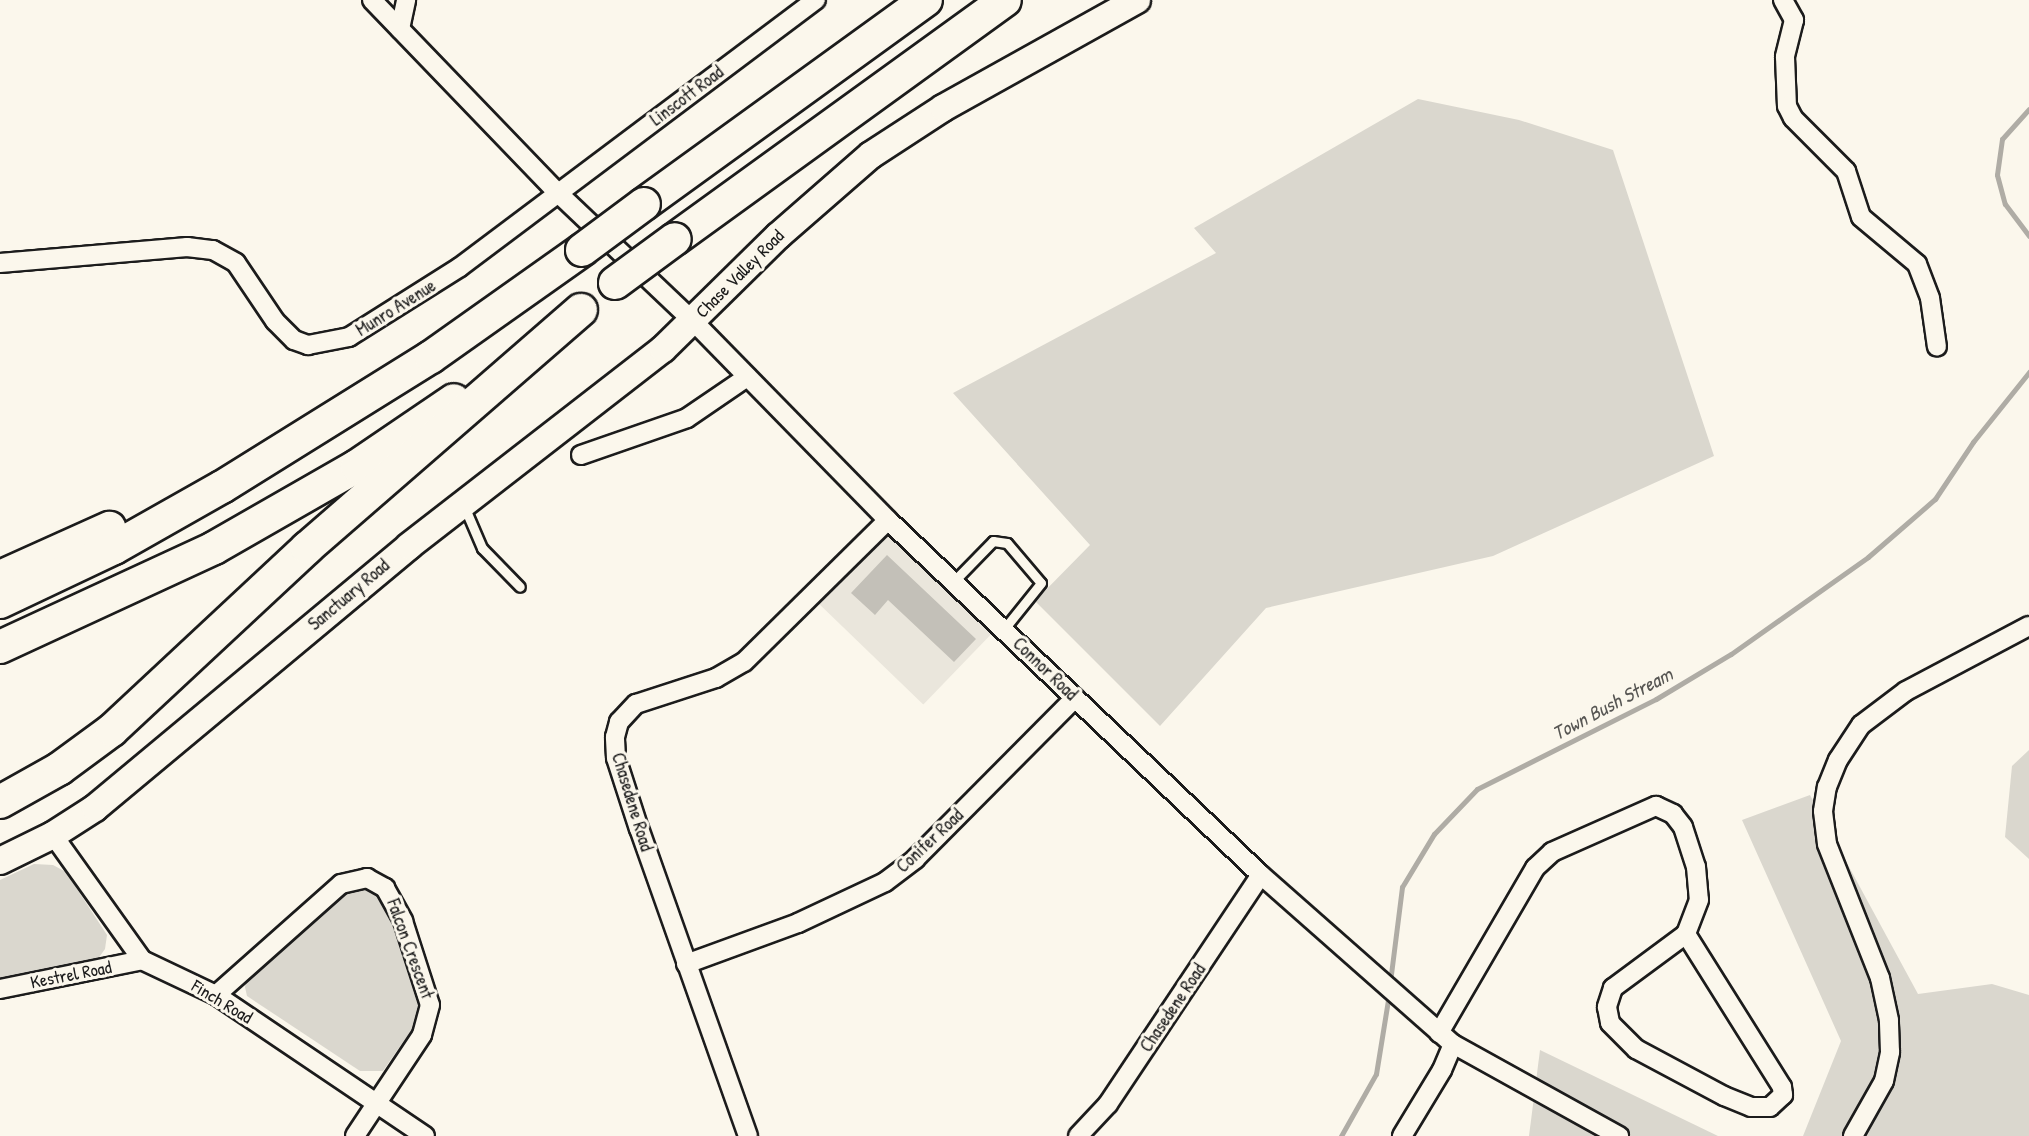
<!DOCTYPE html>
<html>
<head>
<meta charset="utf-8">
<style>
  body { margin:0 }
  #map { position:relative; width:2029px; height:1136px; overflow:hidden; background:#fbf7ec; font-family:"Patrick Hand",sans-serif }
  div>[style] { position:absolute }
  .built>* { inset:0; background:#eae6dc; transform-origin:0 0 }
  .green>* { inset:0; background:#dad7ce }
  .stream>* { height:5px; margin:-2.5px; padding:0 2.5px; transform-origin:2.5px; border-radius:2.5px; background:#afaca5 }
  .building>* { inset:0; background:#c3c0b8 }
  .roads { filter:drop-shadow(2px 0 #1c1c1c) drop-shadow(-2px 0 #1c1c1c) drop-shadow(0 2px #1c1c1c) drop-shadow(0 -2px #1c1c1c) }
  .lane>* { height:9px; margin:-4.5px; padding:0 4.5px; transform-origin:4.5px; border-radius:4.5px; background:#fbf7ec }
  .street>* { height:18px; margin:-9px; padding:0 9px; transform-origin:9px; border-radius:9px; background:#fbf7ec }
  .secondary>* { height:26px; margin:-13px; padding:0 13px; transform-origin:13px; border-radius:13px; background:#fbf7ec }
  .highway>* { height:32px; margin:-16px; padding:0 16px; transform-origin:16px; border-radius:16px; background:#fbf7ec }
  .bridges { filter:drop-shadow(2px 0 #1c1c1c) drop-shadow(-2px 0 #1c1c1c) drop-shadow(0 2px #1c1c1c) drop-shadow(0 -2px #1c1c1c) }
  .highway-bridge>* { height:32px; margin:-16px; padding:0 16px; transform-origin:16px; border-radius:16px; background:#fbf7ec }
  span { translate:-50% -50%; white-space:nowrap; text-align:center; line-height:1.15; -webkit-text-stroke:6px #fbf7ec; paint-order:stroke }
  .street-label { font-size:18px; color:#1c1c1c }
  .water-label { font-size:20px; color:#575653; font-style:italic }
</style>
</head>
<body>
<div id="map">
  <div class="built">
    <div style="left:887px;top:529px;width:148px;height:101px;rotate:44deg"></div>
  </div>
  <div class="green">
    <div style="clip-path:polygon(1418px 99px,1519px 120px,1613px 150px,1714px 456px,1493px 556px,1266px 608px,1160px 726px,1035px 601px,1090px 545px,953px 393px,1216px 253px,1194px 228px)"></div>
    <div style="clip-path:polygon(2029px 750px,2029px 859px,2005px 837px,2012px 766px)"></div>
    <div style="clip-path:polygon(1810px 795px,1918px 994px,1992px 984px,2029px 995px,2029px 1136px,1803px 1136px,1841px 1041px,1742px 820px)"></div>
    <div style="clip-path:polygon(34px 864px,53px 865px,66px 872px,107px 935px,105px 949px,95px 963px,0 984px,0 880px)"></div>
    <div style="clip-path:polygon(355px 881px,389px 896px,425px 1010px,383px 1071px,360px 1071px,247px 996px,245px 987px,248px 973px)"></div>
    <div style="clip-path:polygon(1540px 1050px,1718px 1136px,1529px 1136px)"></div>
  </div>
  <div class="stream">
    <div style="left:2029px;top:109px;width:40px;rotate:132deg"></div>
    <div style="left:2002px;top:139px;width:36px;rotate:98deg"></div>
    <div style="left:1997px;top:175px;width:30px;rotate:75deg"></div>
    <div style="left:2005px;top:204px;width:40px;rotate:53deg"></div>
    <div style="left:1390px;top:982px;width:96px;rotate:-82.8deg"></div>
    <div style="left:1402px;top:887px;width:62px;rotate:-58.9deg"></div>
    <div style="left:1434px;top:834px;width:62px;rotate:-46.3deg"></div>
    <div style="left:1477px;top:789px;width:200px;rotate:-26.7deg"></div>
    <div style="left:1656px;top:699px;width:87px;rotate:-31deg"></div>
    <div style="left:1731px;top:654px;width:168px;rotate:-35.3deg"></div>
    <div style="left:1868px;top:557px;width:89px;rotate:-40.9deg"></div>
    <div style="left:1935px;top:499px;width:69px;rotate:-56.3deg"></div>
    <div style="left:1973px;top:442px;width:90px;rotate:-51.3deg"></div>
    <div style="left:1341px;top:1136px;width:71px;rotate:-60.6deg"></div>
    <div style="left:1376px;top:1074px;width:81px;rotate:-80.8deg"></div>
  </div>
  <div class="building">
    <div style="clip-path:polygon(887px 555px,976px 639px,954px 662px,888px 600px,875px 615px,851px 593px)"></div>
  </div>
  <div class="roads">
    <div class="lane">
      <div style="left:464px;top:506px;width:46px;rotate:66.8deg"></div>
      <div style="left:482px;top:548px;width:54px;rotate:45.7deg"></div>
      <div style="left:954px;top:581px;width:56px;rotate:-45.7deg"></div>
      <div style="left:993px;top:541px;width:14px;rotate:8deg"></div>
      <div style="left:1007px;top:543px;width:52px;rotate:49.6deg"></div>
      <div style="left:1041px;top:583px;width:59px;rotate:128.8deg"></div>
    </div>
    <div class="street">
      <div style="left:372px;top:0;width:268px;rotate:46.1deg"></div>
      <div style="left:558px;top:193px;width:187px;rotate:43.5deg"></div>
      <div style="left:694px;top:322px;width:277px;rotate:45.6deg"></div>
      <div style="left:888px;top:520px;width:515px;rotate:43.58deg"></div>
      <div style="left:1261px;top:875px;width:256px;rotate:41.4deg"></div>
      <div style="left:1453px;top:1044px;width:190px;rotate:29deg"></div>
      <div style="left:1783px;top:0;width:23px;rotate:61deg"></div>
      <div style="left:1794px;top:20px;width:38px;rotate:104deg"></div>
      <div style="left:1785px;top:57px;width:49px;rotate:87.7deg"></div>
      <div style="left:1787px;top:106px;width:13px;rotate:63deg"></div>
      <div style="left:1793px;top:118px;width:75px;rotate:45deg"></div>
      <div style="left:1846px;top:171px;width:48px;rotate:71.9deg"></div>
      <div style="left:1861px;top:217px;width:73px;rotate:40deg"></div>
      <div style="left:1917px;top:264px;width:36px;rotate:69deg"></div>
      <div style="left:1930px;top:298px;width:49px;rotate:81.9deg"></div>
      <div style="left:400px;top:29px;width:30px;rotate:-78deg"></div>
      <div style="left:0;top:263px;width:188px;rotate:-4.9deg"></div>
      <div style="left:187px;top:247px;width:26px;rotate:7deg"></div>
      <div style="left:213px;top:250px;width:26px;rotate:29deg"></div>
      <div style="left:236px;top:263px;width:70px;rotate:56.1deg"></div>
      <div style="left:275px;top:321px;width:27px;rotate:45deg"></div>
      <div style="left:294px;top:340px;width:15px;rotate:20deg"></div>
      <div style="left:308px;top:345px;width:42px;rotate:-11deg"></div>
      <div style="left:349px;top:337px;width:131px;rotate:-32.2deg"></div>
      <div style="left:460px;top:267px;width:445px;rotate:-36.9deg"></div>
      <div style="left:581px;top:455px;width:112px;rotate:-19.2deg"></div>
      <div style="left:687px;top:418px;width:73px;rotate:-34.3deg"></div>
      <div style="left:53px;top:835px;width:153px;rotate:54.5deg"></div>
      <div style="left:142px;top:960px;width:82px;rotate:25.3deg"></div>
      <div style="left:216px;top:995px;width:252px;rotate:34deg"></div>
      <div style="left:686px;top:964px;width:119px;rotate:-20.1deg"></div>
      <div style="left:798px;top:923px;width:96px;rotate:-25.2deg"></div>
      <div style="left:885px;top:882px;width:38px;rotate:-37deg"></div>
      <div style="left:915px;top:859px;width:227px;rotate:-45.2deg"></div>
      <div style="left:0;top:989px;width:145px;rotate:-11.5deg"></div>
      <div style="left:216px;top:995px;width:167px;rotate:-41.6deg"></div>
      <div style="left:341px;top:884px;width:27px;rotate:-13deg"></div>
      <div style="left:367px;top:878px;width:21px;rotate:29deg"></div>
      <div style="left:385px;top:888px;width:38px;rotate:61deg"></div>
      <div style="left:403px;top:921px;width:88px;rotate:72.2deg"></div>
      <div style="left:430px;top:1005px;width:31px;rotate:105deg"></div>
      <div style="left:422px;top:1035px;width:121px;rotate:123.6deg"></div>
      <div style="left:1439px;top:1033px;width:191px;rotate:-59.8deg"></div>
      <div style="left:1535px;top:868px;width:23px;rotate:-43deg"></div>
      <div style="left:1552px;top:852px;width:114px;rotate:-23.9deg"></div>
      <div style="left:1656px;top:806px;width:19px;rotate:25deg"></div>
      <div style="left:1673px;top:814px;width:16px;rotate:52deg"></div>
      <div style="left:1683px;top:827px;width:42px;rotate:72deg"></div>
      <div style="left:1696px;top:867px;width:33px;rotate:85deg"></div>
      <div style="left:1699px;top:900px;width:36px;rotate:111deg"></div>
      <div style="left:1686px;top:934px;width:91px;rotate:143.5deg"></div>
      <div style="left:1613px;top:988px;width:20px;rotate:108deg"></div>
      <div style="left:1607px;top:1007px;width:16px;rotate:79deg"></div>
      <div style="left:1610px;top:1023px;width:37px;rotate:45deg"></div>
      <div style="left:1636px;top:1049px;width:100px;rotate:28.1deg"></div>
      <div style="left:1724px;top:1096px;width:29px;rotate:22deg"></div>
      <div style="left:1751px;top:1107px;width:19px"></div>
      <div style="left:1770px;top:1107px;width:18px;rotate:-43deg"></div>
      <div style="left:1783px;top:1095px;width:8px;rotate:-97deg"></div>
      <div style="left:1782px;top:1087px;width:181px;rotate:-122.1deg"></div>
      <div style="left:748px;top:1136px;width:326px;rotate:-109.5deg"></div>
      <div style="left:639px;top:829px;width:75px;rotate:-107.9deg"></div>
      <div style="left:616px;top:758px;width:21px;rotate:-93deg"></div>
      <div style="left:615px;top:737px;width:16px;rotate:-75deg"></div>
      <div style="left:619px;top:722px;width:25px;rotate:-47deg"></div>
      <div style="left:636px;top:704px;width:84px;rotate:-18deg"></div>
      <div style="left:716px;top:678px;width:32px;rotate:-30deg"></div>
      <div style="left:744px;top:662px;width:202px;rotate:-44.6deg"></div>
      <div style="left:1078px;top:1136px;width:44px;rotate:-46.8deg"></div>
      <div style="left:1108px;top:1104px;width:275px;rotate:-56.3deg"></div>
      <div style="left:1402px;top:1136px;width:77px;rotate:-58.8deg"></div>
      <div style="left:1442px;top:1070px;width:28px;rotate:-67deg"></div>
      <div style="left:1853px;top:1136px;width:63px;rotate:-60.6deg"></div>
      <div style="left:1884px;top:1081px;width:30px;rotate:-78deg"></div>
      <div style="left:1890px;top:1052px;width:32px;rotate:-92deg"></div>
      <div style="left:1889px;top:1020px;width:43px;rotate:-102.1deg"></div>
      <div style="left:1880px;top:978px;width:144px;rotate:-111.6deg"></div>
      <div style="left:1827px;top:844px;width:33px;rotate:-97deg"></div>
      <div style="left:1823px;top:811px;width:24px;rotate:-81deg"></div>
      <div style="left:1827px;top:787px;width:29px;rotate:-68deg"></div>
      <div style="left:1838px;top:760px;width:42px;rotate:-56.7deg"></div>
      <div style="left:1861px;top:725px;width:56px;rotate:-37.1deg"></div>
      <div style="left:1906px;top:691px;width:139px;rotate:-27.9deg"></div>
    </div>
    <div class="secondary">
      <div style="left:0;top:861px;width:59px;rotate:-26.1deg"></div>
      <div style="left:53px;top:835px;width:50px;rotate:-32.7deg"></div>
      <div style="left:95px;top:808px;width:409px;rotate:-39.8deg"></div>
      <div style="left:409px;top:546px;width:321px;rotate:-37.8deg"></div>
      <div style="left:663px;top:349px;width:161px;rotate:-44.5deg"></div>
      <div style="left:778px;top:236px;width:123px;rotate:-41.1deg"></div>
      <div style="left:871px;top:155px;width:86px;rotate:-33.1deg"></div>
      <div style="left:943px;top:108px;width:222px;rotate:-29.1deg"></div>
    </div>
    <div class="highway">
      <div style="left:644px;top:204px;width:348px;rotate:-35.9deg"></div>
      <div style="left:675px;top:239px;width:407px;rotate:-35.9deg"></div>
      <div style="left:0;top:577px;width:120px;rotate:-24.2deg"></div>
      <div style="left:0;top:602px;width:126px;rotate:-25.3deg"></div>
      <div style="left:114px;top:548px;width:124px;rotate:-29.5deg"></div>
      <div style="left:222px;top:487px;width:246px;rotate:-31.9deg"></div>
      <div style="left:431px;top:357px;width:185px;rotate:-35.3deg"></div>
      <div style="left:0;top:647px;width:236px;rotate:-24.8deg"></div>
      <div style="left:214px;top:548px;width:165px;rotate:-29.8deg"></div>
      <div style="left:357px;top:466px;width:117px;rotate:-34.2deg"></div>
      <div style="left:0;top:802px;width:68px;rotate:-29.2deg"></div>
      <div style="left:59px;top:769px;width:66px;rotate:-36.3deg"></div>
      <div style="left:112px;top:730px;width:267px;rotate:-43deg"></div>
      <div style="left:307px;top:548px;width:363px;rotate:-41deg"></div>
    </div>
  </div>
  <div class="bridges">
    <div class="highway-bridge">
      <div style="left:582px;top:250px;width:77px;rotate:-36.6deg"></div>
      <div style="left:615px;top:283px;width:74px;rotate:-36.3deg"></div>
    </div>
  </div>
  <div class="street-label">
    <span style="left:687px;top:96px;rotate:-37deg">Linscott Road</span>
    <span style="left:740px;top:274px;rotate:-45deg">Chase Valley Road</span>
    <span style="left:396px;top:308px;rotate:-32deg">Munro Avenue</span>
    <span style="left:349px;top:595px;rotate:-40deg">Sanctuary Road</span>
    <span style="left:1045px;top:669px;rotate:44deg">Connor Road</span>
    <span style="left:632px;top:802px;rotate:73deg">Chasedene Road</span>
    <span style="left:930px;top:841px;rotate:-43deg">Conifer Road</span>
    <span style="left:410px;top:949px;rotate:70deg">Falcon Crescent</span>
    <span style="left:71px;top:975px;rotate:-11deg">Kestrel Road</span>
    <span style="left:222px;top:1002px;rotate:31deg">Finch Road</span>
    <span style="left:1173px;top:1008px;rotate:-56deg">Chasedene Road</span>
  </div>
  <div class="water-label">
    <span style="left:1612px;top:703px;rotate:-28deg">Town Bush Stream</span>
  </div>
</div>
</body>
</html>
